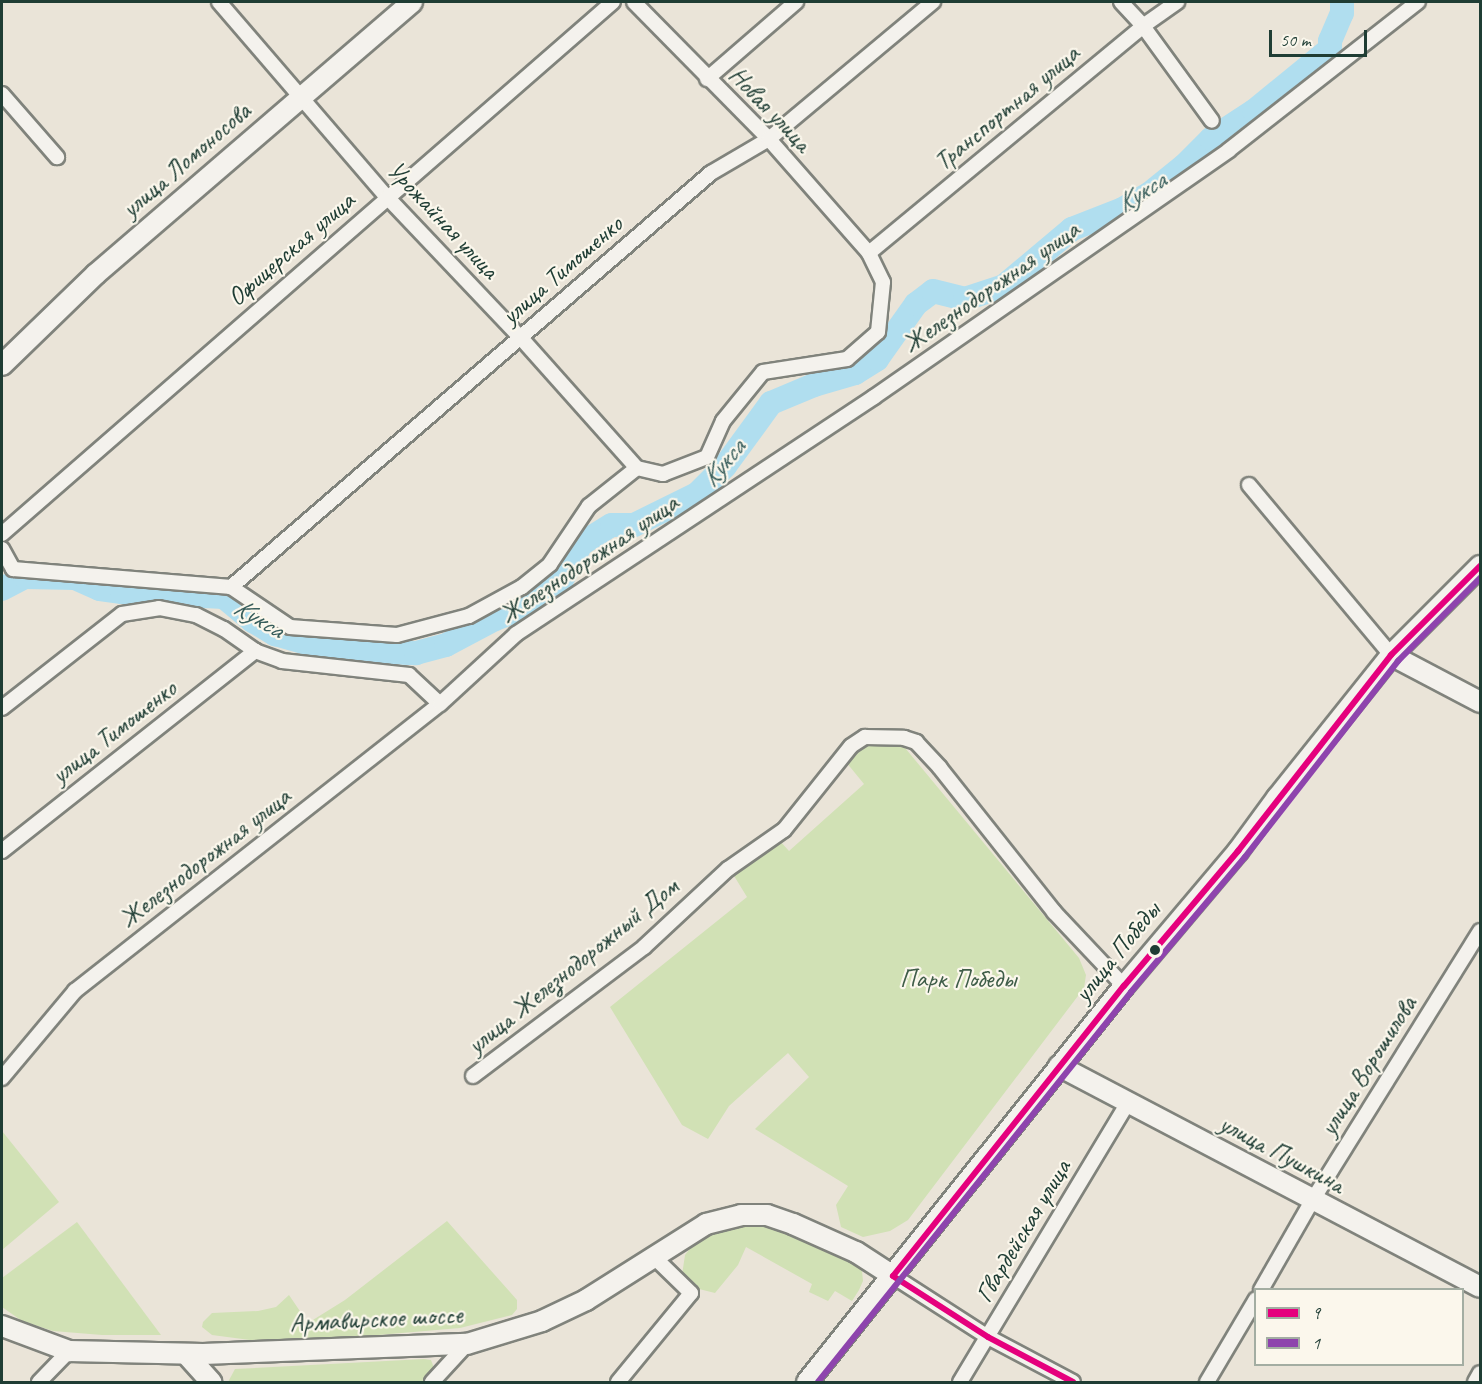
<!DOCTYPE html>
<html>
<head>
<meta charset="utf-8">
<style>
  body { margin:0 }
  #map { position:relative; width:1482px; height:1384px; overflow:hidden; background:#eae4d8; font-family:Caveat,sans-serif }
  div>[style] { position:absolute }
  .green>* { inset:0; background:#d1e1b5 }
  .river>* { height:24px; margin:-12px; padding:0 12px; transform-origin:12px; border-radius:12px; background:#b0deef }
  .roads { filter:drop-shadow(2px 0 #80837c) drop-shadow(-2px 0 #80837c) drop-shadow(0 2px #80837c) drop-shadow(0 -2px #80837c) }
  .street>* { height:14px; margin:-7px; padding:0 7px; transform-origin:7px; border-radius:7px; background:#f4f2ed }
  .secondary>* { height:20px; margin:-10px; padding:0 10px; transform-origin:10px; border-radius:10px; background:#f4f2ed }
  .bus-1>* { height:6px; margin:-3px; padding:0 3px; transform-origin:3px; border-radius:3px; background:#e5007d }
  .bus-2>* { height:6px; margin:-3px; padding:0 3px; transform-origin:3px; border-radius:3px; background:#8e44ad }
  .dots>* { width:16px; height:16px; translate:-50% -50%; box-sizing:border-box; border:3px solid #fbf7ec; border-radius:50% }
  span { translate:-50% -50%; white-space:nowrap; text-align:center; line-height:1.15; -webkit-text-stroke:4.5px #fbf7ec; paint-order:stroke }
  .street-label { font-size:26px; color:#1f3d34 }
  .park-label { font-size:26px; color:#3f5d48 }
  .water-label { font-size:27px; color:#375d5b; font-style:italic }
  .frame { position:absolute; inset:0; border:3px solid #1f3d34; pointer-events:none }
  .legend { position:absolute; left:1254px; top:1288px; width:210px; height:78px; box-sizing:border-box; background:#fbf7ec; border:2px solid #a3ada2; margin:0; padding:8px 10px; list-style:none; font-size:18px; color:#1f3d34 }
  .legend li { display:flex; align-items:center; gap:12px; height:30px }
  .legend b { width:30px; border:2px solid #a3ada2 }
  .scale { position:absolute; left:1269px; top:30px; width:98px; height:27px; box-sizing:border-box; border:3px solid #1f3d34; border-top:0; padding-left:8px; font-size:18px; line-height:21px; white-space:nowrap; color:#1f3d34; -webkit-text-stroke:4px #fbf7ec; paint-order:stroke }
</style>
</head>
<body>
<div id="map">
  <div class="green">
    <div style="clip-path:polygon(873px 741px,901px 743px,1079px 958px,1086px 975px,1084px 988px,908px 1220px,890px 1231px,863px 1237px,841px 1227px,836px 1205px,848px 1186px,755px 1129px,809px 1077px,788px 1053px,729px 1106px,708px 1139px,682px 1125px,610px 1007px,747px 897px,731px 871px,780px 841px,789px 851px,864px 784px,846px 762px,855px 749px)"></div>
    <div style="clip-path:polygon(2px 1131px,59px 1202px,2px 1250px)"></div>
    <div style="clip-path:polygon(447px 1221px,517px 1300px,517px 1309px,512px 1315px,460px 1328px,355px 1337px,250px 1340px,212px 1335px,202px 1327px,203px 1322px,212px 1313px,258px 1311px,276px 1307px,289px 1295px,308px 1323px,345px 1300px)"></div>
    <div style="clip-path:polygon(77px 1222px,161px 1335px,102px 1335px,53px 1331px,22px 1321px,2px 1307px,2px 1278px)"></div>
    <div style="clip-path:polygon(741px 1223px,763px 1224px,856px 1264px,862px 1271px,863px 1281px,859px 1290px,852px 1301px,835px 1291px,828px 1301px,809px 1292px,812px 1284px,746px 1247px,738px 1265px,715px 1293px,699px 1289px,682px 1275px,685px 1255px,692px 1246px,724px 1227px)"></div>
    <div style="clip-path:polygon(424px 1359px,431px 1360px,434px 1368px,425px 1382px,228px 1382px,235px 1369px)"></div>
  </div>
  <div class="river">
    <div style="left:2px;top:589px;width:26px;rotate:-28deg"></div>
    <div style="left:25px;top:577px;width:50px;rotate:1.1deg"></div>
    <div style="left:75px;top:578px;width:27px;rotate:24deg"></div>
    <div style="left:100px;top:589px;width:22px;rotate:8deg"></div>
    <div style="left:122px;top:592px;width:102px;rotate:2.8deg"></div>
    <div style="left:224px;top:597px;width:38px;rotate:40deg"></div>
    <div style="left:253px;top:621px;width:26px;rotate:31deg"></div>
    <div style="left:275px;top:634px;width:32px;rotate:16deg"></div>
    <div style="left:306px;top:643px;width:78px;rotate:6.7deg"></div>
    <div style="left:383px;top:652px;width:33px;rotate:2deg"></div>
    <div style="left:416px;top:653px;width:31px;rotate:-15deg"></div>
    <div style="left:446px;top:645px;width:55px;rotate:-28deg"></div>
    <div style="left:495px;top:619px;width:35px;rotate:-22deg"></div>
    <div style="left:528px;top:606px;width:37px;rotate:-34deg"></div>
    <div style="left:559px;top:585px;width:47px;rotate:-61.8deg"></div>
    <div style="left:581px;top:544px;width:36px;rotate:-32deg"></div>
    <div style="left:612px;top:525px;width:22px"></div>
    <div style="left:634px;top:525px;width:70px;rotate:-26.2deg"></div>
    <div style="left:697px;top:494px;width:40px;rotate:-45deg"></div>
    <div style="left:725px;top:466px;width:78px;rotate:-53.9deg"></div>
    <div style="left:771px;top:403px;width:47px;rotate:-22.7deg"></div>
    <div style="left:814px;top:385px;width:43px;rotate:-16.3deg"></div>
    <div style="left:855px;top:373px;width:26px;rotate:-32deg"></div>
    <div style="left:877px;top:359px;width:67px;rotate:-54.7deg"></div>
    <div style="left:916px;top:304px;width:21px;rotate:-37deg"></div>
    <div style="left:933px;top:291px;width:33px;rotate:14deg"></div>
    <div style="left:965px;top:299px;width:41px;rotate:-18.4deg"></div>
    <div style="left:1004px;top:286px;width:89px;rotate:-40deg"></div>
    <div style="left:1072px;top:229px;width:55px;rotate:-21.4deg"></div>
    <div style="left:1123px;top:209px;width:30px;rotate:-30deg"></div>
    <div style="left:1149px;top:194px;width:46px;rotate:-38.9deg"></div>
    <div style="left:1185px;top:165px;width:37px;rotate:-45deg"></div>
    <div style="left:1211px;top:139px;width:51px;rotate:-33.1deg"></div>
    <div style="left:1254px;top:111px;width:98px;rotate:-39.2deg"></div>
    <div style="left:1330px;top:49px;width:8px;rotate:-90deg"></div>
    <div style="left:1330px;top:41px;width:30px;rotate:-67deg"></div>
    <div style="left:1342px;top:13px;width:11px;rotate:-90deg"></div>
  </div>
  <div class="roads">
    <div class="street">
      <div style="left:219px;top:2px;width:257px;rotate:49.3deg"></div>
      <div style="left:387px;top:197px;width:195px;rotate:46.5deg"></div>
      <div style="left:521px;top:338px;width:174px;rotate:48.3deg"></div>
      <div style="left:1121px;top:2px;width:33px;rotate:47deg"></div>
      <div style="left:1143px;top:26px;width:117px;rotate:54deg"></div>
      <div style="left:707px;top:79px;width:118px;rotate:-40.9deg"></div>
      <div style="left:2px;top:94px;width:84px;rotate:48.9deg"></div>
      <div style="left:869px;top:253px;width:356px;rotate:-39.6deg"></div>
      <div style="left:1143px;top:26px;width:42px;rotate:-35.2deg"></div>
      <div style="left:1249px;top:485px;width:222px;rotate:50.1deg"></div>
      <div style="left:2px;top:534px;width:810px;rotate:-41.05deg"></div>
      <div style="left:2px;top:549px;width:23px;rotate:61deg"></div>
      <div style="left:13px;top:569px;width:219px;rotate:4.7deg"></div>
      <div style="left:231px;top:587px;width:71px;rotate:34.1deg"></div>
      <div style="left:290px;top:627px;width:107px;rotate:4.3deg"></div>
      <div style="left:397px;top:635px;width:74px;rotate:-14.8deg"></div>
      <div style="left:469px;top:616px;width:60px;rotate:-28.7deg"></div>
      <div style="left:522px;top:587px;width:36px;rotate:-39deg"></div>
      <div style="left:550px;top:564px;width:70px;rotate:-56.1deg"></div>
      <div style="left:589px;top:506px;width:61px;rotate:-38.4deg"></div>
      <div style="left:637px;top:468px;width:27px;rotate:13deg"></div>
      <div style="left:663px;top:474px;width:47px;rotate:-21.1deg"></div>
      <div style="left:707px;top:457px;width:39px;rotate:-66deg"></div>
      <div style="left:723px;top:421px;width:63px;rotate:-50.8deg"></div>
      <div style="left:763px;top:372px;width:85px;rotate:-8.8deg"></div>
      <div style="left:847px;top:359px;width:41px;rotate:-41.1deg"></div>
      <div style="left:878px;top:332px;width:50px;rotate:-84.3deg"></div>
      <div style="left:883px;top:282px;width:32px;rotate:-116deg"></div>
      <div style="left:869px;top:253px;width:152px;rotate:-131.3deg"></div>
      <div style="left:769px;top:139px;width:192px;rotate:-134.6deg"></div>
      <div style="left:231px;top:587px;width:634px;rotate:-40.78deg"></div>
      <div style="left:711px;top:173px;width:67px;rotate:-30.4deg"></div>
      <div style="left:769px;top:139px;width:214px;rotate:-39.9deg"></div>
      <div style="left:2px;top:708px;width:152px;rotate:-38.1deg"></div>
      <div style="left:122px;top:614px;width:37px;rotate:-9deg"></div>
      <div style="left:159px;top:608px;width:38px;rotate:11deg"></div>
      <div style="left:196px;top:615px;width:31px;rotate:27deg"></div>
      <div style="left:224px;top:629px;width:38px;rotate:35deg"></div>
      <div style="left:255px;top:651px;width:29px;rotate:20deg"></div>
      <div style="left:282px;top:661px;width:128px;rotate:6.3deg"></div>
      <div style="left:409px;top:675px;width:42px;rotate:43.1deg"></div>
      <div style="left:2px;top:851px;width:323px;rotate:-38.3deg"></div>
      <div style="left:473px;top:1076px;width:214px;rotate:-37deg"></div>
      <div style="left:644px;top:947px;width:115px;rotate:-42.9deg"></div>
      <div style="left:728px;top:869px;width:68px;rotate:-34.9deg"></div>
      <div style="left:784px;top:830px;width:107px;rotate:-51.4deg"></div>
      <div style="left:851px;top:746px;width:17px;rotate:-33deg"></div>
      <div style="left:865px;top:737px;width:39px;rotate:1deg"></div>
      <div style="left:904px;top:738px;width:13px;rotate:18deg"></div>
      <div style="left:916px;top:742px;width:35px;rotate:47deg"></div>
      <div style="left:940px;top:768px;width:184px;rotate:51.6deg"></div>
      <div style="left:1054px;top:912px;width:102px;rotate:46.6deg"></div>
      <div style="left:2px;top:1078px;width:114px;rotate:-50deg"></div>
      <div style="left:75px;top:991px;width:464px;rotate:-38.2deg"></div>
      <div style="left:440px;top:704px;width:103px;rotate:-42.6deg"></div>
      <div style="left:516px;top:634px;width:429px;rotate:-33.5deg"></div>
      <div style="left:874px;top:397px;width:432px;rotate:-34.8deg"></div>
      <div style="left:1229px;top:150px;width:240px;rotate:-38.1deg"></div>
      <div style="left:893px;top:1276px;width:113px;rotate:32.7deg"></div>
      <div style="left:988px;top:1337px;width:96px;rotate:27.9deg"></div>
      <div style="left:1261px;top:1290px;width:103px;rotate:-60.2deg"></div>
      <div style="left:1312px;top:1201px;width:318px;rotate:-58.1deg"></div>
      <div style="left:39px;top:1382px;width:43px;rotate:-45.9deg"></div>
      <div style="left:432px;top:1382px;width:52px;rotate:-47.4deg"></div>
      <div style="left:618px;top:1382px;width:115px;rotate:-50.6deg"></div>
      <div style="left:691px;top:1293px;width:52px;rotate:-135.8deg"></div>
      <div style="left:960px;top:1382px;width:324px;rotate:-59deg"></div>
      <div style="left:1207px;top:1382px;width:96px;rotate:-59.4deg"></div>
      <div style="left:1475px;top:1382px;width:10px;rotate:-61deg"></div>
    </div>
    <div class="secondary">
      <div style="left:2px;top:365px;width:131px;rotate:-44.1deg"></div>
      <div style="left:96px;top:274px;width:417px;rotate:-40.7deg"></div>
      <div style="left:1391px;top:655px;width:101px;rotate:27.8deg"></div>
      <div style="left:1059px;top:1066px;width:475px;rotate:27.7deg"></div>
      <div style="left:2px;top:1326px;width:72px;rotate:20.5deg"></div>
      <div style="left:69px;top:1351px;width:134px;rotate:1.3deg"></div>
      <div style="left:203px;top:1354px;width:264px;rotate:-2.2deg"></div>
      <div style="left:467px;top:1344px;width:78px;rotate:-17deg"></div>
      <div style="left:542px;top:1321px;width:49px;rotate:-25.5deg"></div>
      <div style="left:586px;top:1300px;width:142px;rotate:-32.3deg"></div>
      <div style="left:706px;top:1224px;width:36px;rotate:-14deg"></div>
      <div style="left:741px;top:1215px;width:26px"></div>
      <div style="left:767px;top:1215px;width:28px;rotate:19deg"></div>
      <div style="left:793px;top:1224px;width:69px;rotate:24deg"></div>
      <div style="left:856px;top:1252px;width:44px;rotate:33deg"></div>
      <div style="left:186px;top:1354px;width:38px;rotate:48deg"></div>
      <div style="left:807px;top:1382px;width:507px;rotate:-51.32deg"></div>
      <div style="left:1124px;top:986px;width:177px;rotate:-49.8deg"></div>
      <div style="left:1238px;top:851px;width:66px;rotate:-53.7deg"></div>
      <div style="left:1277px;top:798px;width:183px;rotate:-51.4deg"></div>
      <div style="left:1391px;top:655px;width:126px;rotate:-45deg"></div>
    </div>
  </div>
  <div class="bus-1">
    <div style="left:1073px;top:1382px;width:96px;rotate:-152.1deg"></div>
    <div style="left:988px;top:1337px;width:113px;rotate:-147.3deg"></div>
    <div style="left:893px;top:1276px;width:371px;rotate:-51.5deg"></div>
    <div style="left:1124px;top:986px;width:177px;rotate:-49.8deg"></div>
    <div style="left:1238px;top:851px;width:249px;rotate:-52deg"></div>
    <div style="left:1391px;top:655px;width:126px;rotate:-45deg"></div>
  </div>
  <div class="bus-2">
    <div style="left:818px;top:1382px;width:500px;rotate:-51.25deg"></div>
    <div style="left:1131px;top:992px;width:177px;rotate:-49.8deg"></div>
    <div style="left:1245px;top:857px;width:249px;rotate:-52deg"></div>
    <div style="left:1398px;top:661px;width:117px;rotate:-45.3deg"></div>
  </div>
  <div class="dots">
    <div style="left:1155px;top:950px;background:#1f3d34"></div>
  </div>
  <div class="street-label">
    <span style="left:1007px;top:108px;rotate:-40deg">Транспортная улица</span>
    <span style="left:770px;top:109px;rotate:46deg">Новая улица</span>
    <span style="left:186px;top:160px;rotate:-41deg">улица Ломоносова</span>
    <span style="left:443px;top:220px;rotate:47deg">Урожайная улица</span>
    <span style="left:291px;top:249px;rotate:-41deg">Офицерская улица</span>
    <span style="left:562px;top:270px;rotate:-41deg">улица Тимошенко</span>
    <span style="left:991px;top:287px;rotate:-35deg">Железнодорожная улица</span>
    <span style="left:589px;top:559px;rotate:-34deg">Железнодорожная улица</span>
    <span style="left:114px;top:732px;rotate:-38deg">улица Тимошенко</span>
    <span style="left:205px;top:858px;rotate:-38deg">Железнодорожная улица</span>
    <span style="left:1117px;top:952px;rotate:-51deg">улица Победы</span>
    <span style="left:573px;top:966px;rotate:-39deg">улица Железнодорожный Дом</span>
    <span style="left:1368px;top:1066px;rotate:-58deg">улица Ворошилова</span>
    <span style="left:1282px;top:1154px;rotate:28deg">улица Пушкина</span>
    <span style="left:1023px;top:1231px;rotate:-59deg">Гвардейская улица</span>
    <span style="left:376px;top:1319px;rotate:-3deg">Армавирское шоссе</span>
  </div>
  <div class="park-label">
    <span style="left:958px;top:979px">Парк Победы</span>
  </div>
  <div class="water-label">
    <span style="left:1141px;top:192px;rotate:-32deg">Кукса</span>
    <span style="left:723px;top:463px;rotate:-50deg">Кукса</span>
    <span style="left:259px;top:618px;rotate:31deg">Кукса</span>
  </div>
  <div class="frame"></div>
  <ul class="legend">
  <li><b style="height:8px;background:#e5007d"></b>9</li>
  <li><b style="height:8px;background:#8e44ad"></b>1</li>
  </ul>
  <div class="scale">50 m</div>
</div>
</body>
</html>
